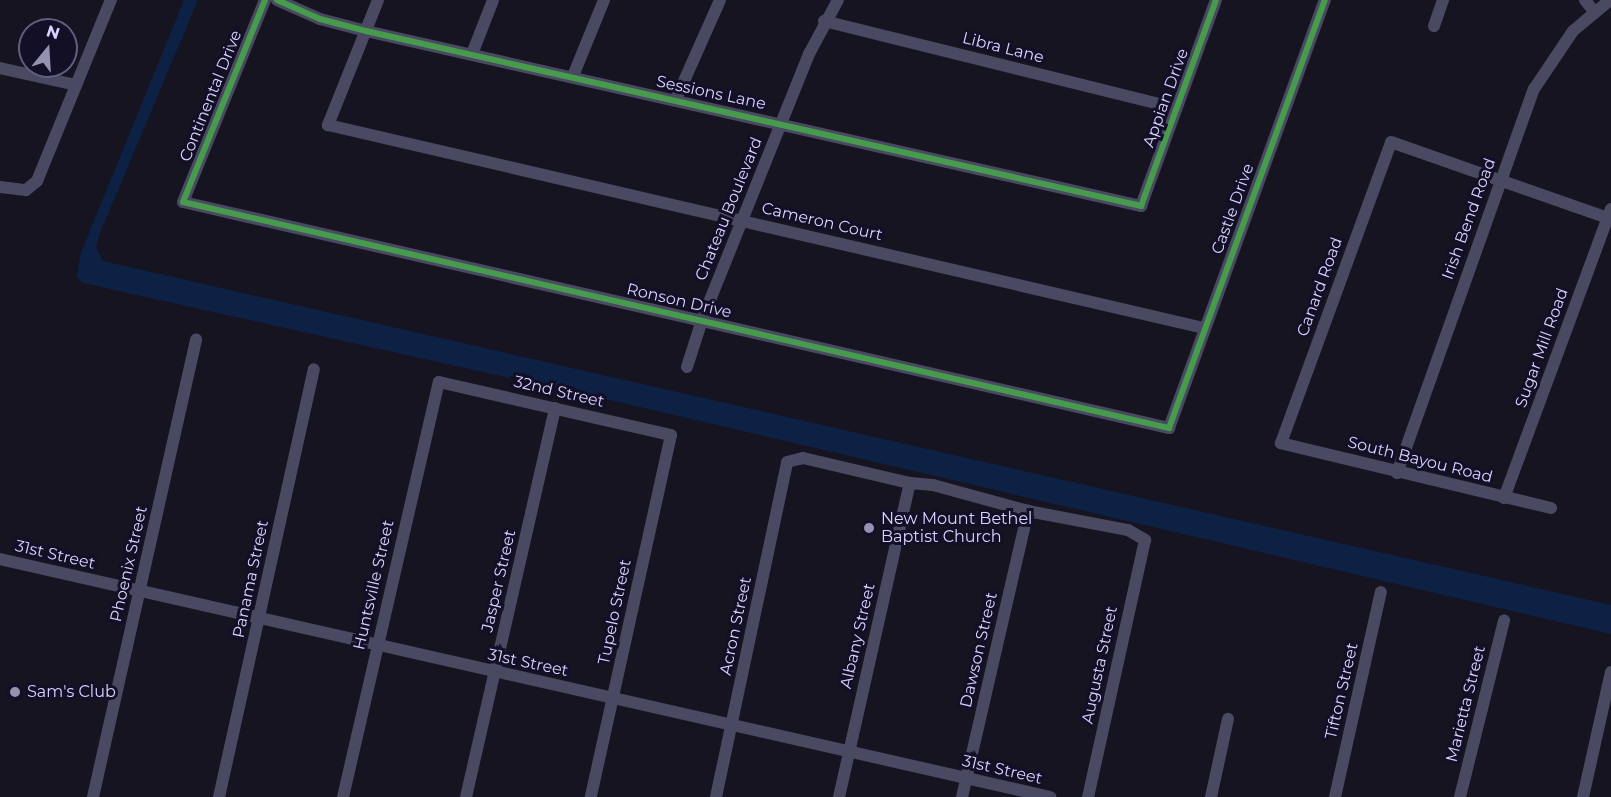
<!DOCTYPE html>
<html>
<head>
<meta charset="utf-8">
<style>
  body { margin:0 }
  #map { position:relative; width:1611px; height:797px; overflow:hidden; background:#161421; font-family:Montserrat,sans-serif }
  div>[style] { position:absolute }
  .water>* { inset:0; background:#0d2144 }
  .minor>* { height:12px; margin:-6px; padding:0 6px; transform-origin:6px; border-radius:6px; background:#4a4962 }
  .cycleway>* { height:6px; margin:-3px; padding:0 3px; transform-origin:3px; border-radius:3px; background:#469c4c }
  .dots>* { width:16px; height:16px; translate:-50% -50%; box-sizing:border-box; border:3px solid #130f26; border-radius:50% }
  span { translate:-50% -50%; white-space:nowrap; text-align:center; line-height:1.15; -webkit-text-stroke:6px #130f26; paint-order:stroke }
  .street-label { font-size:16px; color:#d9d4ff }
  .poi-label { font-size:16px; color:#d9d4ff }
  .left { translate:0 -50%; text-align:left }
  .north { position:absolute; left:18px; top:18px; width:60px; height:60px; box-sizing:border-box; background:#130f26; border:2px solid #625e7d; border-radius:50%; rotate:18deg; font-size:16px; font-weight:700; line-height:24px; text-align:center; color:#d9d4ff }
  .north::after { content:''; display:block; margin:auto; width:21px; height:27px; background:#9591b1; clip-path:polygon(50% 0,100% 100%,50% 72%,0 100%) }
</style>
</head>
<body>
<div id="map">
  <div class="water">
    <div style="clip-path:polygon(184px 0,198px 0,100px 233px,96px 248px,103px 261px,1611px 605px,1611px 634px,623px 403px,83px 283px,77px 277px,80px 255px)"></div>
  </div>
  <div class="minor">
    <div style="left:265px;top:0;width:218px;rotate:112.1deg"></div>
    <div style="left:183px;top:202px;width:1012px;rotate:12.91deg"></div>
    <div style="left:1169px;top:428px;width:456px;rotate:-70deg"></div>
    <div style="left:277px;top:0;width:47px;rotate:23.8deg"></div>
    <div style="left:320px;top:19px;width:48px;rotate:14.6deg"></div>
    <div style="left:366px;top:31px;width:795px;rotate:12.72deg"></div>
    <div style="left:1141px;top:206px;width:219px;rotate:-70deg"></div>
    <div style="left:378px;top:0;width:135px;rotate:111.8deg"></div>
    <div style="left:328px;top:125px;width:899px;rotate:13.05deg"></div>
    <div style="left:1585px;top:0;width:16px;rotate:52deg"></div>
    <div style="left:824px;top:21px;width:362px;rotate:13.9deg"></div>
    <div style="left:1434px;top:26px;width:28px;rotate:-71deg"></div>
    <div style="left:472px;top:54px;width:58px;rotate:-68.7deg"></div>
    <div style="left:0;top:68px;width:78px;rotate:12.6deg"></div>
    <div style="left:573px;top:76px;width:82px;rotate:-67.8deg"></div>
    <div style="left:676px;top:99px;width:108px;rotate:-66deg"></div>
    <div style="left:0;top:187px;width:26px;rotate:7deg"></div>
    <div style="left:26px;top:190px;width:14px;rotate:-39deg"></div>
    <div style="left:37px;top:181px;width:196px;rotate:-67.8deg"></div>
    <div style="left:687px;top:367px;width:49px;rotate:-72.3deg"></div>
    <div style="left:702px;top:320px;width:287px;rotate:-68.1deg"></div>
    <div style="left:809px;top:54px;width:61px;rotate:-61.8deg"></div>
    <div style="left:1397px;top:473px;width:408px;rotate:-70.4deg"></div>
    <div style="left:1534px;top:89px;width:70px;rotate:-56.1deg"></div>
    <div style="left:1573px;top:31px;width:48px;rotate:-40deg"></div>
    <div style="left:1504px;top:498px;width:308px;rotate:-69.7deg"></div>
    <div style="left:1551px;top:508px;width:278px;rotate:-166.5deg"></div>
    <div style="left:1281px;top:443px;width:320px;rotate:-69.9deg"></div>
    <div style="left:1391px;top:142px;width:233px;rotate:19.3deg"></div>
    <div style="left:0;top:559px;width:1077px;rotate:12.77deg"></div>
    <div style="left:93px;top:797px;width:469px;rotate:-77.3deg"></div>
    <div style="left:219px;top:797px;width:438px;rotate:-77.5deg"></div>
    <div style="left:343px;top:797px;width:426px;rotate:-77deg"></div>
    <div style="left:439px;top:382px;width:238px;rotate:12.9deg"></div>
    <div style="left:671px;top:435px;width:371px;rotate:102.5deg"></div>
    <div style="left:466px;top:797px;width:399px;rotate:-77.1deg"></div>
    <div style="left:716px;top:797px;width:342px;rotate:-78deg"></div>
    <div style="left:787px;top:462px;width:16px;rotate:-14deg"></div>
    <div style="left:803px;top:458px;width:110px;rotate:13.2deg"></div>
    <div style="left:910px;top:483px;width:23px;rotate:5deg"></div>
    <div style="left:933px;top:485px;width:98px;rotate:15.3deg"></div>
    <div style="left:1028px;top:511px;width:102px;rotate:10.8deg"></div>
    <div style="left:1128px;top:530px;width:20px;rotate:30deg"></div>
    <div style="left:1145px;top:540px;width:263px;rotate:102.5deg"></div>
    <div style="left:839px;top:797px;width:322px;rotate:-77.3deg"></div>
    <div style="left:962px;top:797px;width:294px;rotate:-77deg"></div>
    <div style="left:1211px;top:797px;width:80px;rotate:-77.7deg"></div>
    <div style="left:1335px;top:797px;width:210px;rotate:-77.4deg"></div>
    <div style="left:1460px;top:797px;width:182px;rotate:-76deg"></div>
    <div style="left:1583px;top:797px;width:128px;rotate:-77.4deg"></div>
  </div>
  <div class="cycleway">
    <div style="left:265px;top:0;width:218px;rotate:112.1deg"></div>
    <div style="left:183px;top:202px;width:1012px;rotate:12.91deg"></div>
    <div style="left:1169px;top:428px;width:456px;rotate:-70deg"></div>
    <div style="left:277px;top:0;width:47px;rotate:23.8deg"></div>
    <div style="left:320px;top:19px;width:48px;rotate:14.6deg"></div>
    <div style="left:366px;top:31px;width:795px;rotate:12.72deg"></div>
    <div style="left:1141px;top:206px;width:219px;rotate:-70deg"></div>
  </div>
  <div class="dots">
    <div style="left:869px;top:528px;background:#9591b1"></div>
    <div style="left:15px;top:692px;background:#9591b1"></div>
  </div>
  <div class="street-label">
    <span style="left:1003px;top:48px;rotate:14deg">Libra Lane</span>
    <span style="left:711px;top:93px;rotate:12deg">Sessions Lane</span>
    <span style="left:211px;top:96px;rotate:-68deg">Continental Drive</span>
    <span style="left:1166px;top:98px;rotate:-70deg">Appian Drive</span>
    <span style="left:729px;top:209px;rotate:-68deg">Chateau Boulevard</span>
    <span style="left:1233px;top:209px;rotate:-70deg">Castle Drive</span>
    <span style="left:1469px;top:219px;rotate:-70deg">Irish Bend Road</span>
    <span style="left:822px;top:222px;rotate:13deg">Cameron Court</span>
    <span style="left:1320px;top:287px;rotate:-70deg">Canard Road</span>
    <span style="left:679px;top:301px;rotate:13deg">Ronson Drive</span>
    <span style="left:1542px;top:348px;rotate:-70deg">Sugar Mill Road</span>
    <span style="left:559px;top:392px;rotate:13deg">32nd Street</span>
    <span style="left:1420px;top:460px;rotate:14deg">South Bayou Road</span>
    <span style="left:55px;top:555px;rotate:13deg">31st Street</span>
    <span style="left:129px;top:564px;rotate:-77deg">Phoenix Street</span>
    <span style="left:251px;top:579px;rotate:-78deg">Panama Street</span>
    <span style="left:499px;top:581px;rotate:-77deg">Jasper Street</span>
    <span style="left:374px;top:585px;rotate:-77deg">Huntsville Street</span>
    <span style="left:615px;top:612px;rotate:-78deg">Tupelo Street</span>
    <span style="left:736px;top:626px;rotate:-78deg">Acron Street</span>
    <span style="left:858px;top:636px;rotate:-77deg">Albany Street</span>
    <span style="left:979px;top:650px;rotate:-77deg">Dawson Street</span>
    <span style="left:528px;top:663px;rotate:12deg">31st Street</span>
    <span style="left:1100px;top:665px;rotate:-78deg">Augusta Street</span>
    <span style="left:1342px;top:691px;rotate:-77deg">Tifton Street</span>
    <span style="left:1466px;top:704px;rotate:-76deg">Marietta Street</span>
    <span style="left:1002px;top:770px;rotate:13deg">31st Street</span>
  </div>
  <div class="poi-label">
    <span class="left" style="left:881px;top:528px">New Mount Bethel<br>Baptist Church</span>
    <span class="left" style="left:27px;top:692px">Sam's Club</span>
  </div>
  <div class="north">N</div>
</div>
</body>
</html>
